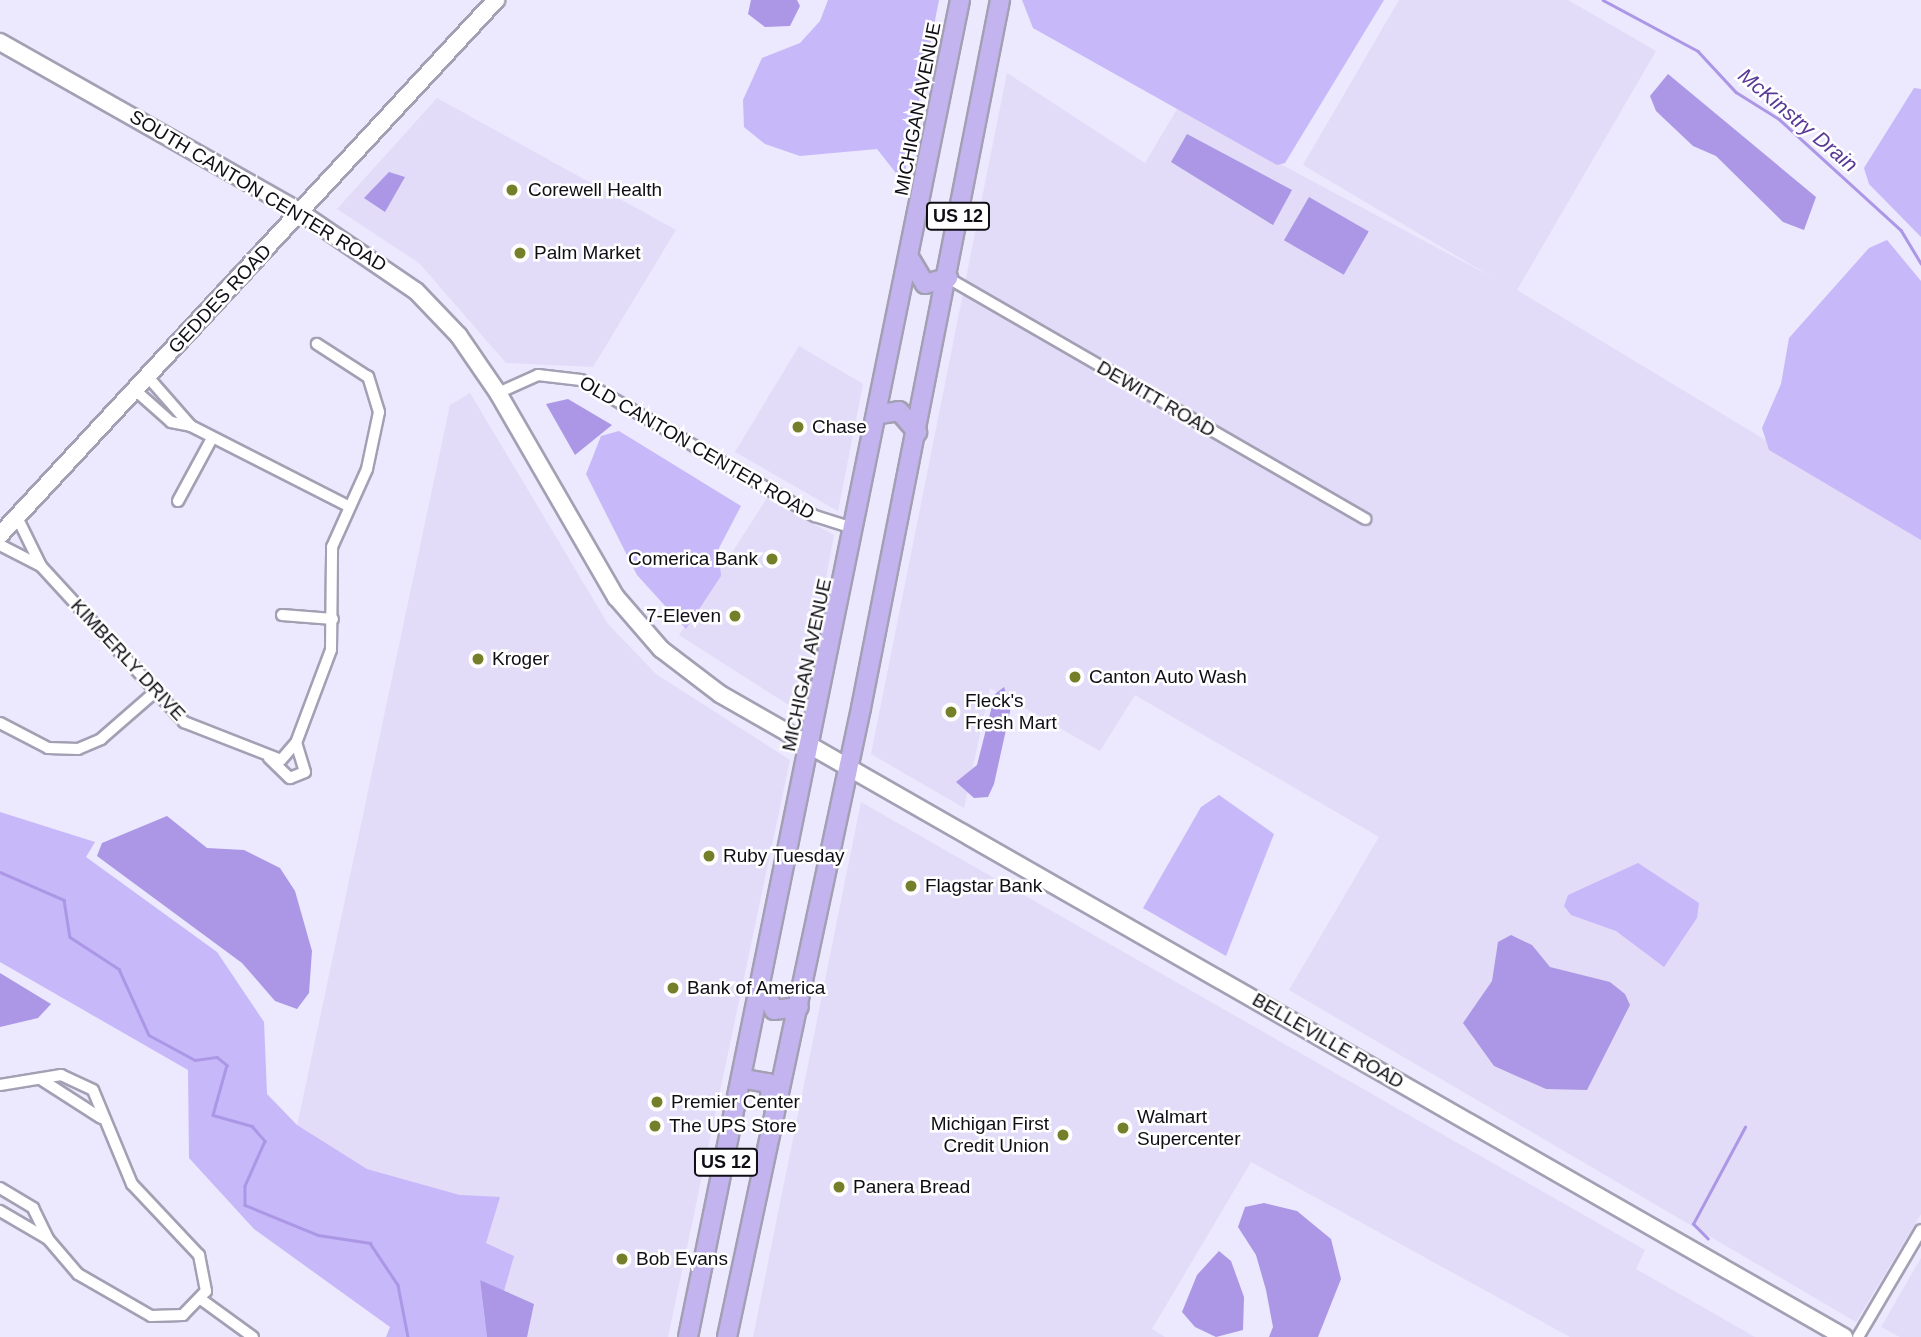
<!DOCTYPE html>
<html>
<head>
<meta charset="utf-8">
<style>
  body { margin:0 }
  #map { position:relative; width:1921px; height:1337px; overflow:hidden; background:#ece8fe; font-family:Helvetica,sans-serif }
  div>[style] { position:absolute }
  .built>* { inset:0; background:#e2dcf8 }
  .green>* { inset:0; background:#c7b8f9 }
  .water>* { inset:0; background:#ab97e6; transform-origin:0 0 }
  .stream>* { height:2.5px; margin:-1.25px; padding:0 1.25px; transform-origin:1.25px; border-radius:1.25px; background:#ab97e6 }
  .roads { filter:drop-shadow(2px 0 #a4a0b4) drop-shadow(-2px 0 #a4a0b4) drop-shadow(0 2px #a4a0b4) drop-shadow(0 -2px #a4a0b4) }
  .minor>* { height:10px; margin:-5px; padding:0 5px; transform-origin:5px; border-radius:5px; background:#fff }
  .secondary>* { height:16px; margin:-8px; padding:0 8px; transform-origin:8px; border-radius:8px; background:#fff }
  .primary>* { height:18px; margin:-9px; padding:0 9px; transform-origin:9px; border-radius:9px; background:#c3b3ee }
  .dots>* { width:19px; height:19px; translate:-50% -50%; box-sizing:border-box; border:4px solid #fff; border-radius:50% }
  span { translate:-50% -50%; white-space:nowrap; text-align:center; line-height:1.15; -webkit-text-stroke:5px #fff; paint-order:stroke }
  .shield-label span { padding:2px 5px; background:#fff; border:2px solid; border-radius:5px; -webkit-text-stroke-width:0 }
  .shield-label { font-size:18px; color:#0f0e15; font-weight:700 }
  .street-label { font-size:19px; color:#0f0e15 }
  .poi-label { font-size:19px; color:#0f0e15 }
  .left { translate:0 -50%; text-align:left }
  .right { translate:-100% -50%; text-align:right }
  .water-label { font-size:21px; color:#583996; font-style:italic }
</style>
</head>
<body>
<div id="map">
  <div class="built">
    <div style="clip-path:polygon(1399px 0,1568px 0,1656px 51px,1517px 290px,1921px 534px,1921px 1214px,1856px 1322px,1289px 990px,1379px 837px,1135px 695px,1100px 751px,990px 688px,964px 808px,871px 754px,1007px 73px,1145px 163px,1177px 109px,1492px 277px,1303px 165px)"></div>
    <div style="clip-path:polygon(437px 98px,676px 230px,593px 367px,506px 363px,419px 263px,337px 209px)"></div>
    <div style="clip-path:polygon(799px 346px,863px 384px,838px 511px,735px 452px)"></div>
    <div style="clip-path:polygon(470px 393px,608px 624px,656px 674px,790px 760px,668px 1337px,440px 1337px,460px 1195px,367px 1169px,297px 1126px,450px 405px)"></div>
    <div style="clip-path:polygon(767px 498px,834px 535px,801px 713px,679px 635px)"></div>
    <div style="clip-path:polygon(861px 802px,1645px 1250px,1636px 1269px,1755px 1337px,1570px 1337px,1251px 1162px,1152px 1329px,1165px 1337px,753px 1337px)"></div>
    <div style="clip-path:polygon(1921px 1258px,1921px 1337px,1900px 1337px,1881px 1327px)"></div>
  </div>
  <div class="green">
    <div style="clip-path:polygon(828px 0,939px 0,903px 182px,877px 149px,800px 156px,765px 144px,744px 127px,743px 100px,762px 58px,800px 43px,820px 21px)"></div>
    <div style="clip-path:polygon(1022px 0,1384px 0,1285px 163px,1277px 165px,1033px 28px)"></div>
    <div style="clip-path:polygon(1914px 88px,1921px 89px,1921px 237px,1869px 184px,1864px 168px)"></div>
    <div style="clip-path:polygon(1887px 240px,1921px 281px,1921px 540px,1769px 450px,1762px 428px,1781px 384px,1789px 338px,1869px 248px)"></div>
    <div style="clip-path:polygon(619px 431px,741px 506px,719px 548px,721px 576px,686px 629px,637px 575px,586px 474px,601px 436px)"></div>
    <div style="clip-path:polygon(1219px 795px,1274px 834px,1226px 956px,1143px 908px,1201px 807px)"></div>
    <div style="clip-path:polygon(0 812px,95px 842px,86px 857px,217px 952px,264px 1022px,267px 1094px,297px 1125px,367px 1169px,460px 1195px,500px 1197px,486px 1243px,514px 1256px,504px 1291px,480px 1280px,487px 1337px,386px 1337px,390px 1327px,254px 1229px,189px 1158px,188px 1070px,0 962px)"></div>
    <div style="clip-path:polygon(1638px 863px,1699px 903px,1697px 918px,1664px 967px,1616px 931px,1571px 915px,1564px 906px,1568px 895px)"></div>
  </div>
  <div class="water">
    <div style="clip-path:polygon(751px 0,797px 0,800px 6px,790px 26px,765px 27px,748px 14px)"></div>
    <div style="clip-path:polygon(1668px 74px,1816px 197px,1804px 230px,1783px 222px,1716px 156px,1693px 146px,1656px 111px,1650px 96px)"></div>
    <div style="clip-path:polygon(1187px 134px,1292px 190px,1273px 225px,1171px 162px)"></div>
    <div style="clip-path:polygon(389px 172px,405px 177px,385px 212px,364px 198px)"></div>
    <div style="left:1309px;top:197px;width:69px;height:50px;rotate:30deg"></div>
    <div style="clip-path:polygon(568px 399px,612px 425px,575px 455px,546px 404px)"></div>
    <div style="clip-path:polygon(1004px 687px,1011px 707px,994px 784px,988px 797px,974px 798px,956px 782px,977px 765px,995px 694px)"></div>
    <div style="clip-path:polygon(167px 816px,207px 848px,244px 850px,280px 868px,295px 891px,312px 951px,309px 993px,297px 1009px,275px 1001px,242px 963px,97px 856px,102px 843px)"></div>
    <div style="clip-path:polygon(1511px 935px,1532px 945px,1550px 967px,1610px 982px,1625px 994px,1630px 1005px,1587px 1090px,1546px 1089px,1494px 1066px,1463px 1023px,1492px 981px,1498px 942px)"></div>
    <div style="clip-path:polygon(0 973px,51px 1004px,38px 1018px,0 1027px)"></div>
    <div style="clip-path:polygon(1264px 1203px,1297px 1211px,1331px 1239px,1341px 1279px,1318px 1337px,1269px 1337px,1273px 1327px,1266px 1290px,1256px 1255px,1238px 1227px,1245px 1207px)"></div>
    <div style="clip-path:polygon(1219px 1251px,1231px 1261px,1244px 1297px,1243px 1330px,1216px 1337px,1195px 1327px,1182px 1312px,1197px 1275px)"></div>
    <div style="clip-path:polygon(480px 1280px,534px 1304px,527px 1337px,487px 1337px)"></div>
  </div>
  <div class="stream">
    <div style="left:1603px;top:0;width:108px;rotate:28.2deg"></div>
    <div style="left:1698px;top:51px;width:56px;rotate:47.2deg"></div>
    <div style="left:1736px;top:92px;width:51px;rotate:32.1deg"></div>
    <div style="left:1779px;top:119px;width:165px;rotate:42.3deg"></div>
    <div style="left:1901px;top:230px;width:39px;rotate:59deg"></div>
    <div style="left:0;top:872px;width:70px;rotate:23.6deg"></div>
    <div style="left:64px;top:900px;width:37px;rotate:81deg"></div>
    <div style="left:70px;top:937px;width:59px;rotate:33.1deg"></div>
    <div style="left:119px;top:969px;width:72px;rotate:65.6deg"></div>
    <div style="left:149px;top:1035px;width:52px;rotate:28.5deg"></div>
    <div style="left:195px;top:1060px;width:22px;rotate:-8deg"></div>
    <div style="left:217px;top:1057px;width:13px;rotate:39deg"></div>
    <div style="left:227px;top:1065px;width:52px;rotate:105.6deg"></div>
    <div style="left:213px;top:1115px;width:41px;rotate:15.8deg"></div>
    <div style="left:252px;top:1126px;width:20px;rotate:49deg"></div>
    <div style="left:265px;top:1141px;width:49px;rotate:114deg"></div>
    <div style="left:245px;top:1186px;width:19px;rotate:90deg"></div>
    <div style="left:245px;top:1205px;width:79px;rotate:22.3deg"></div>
    <div style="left:318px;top:1235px;width:53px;rotate:8.7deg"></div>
    <div style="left:370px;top:1243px;width:50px;rotate:56.3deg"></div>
    <div style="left:398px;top:1285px;width:53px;rotate:79.1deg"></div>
    <div style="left:1708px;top:1239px;width:21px;rotate:-135deg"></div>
    <div style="left:1693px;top:1224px;width:110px;rotate:-61.8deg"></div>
  </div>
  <div class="roads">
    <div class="minor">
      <div style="left:948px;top:278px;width:482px;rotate:30deg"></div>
      <div style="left:135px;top:390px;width:48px;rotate:41.6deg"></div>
      <div style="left:171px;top:422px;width:20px;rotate:11deg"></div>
      <div style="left:191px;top:426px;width:67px;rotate:-131.3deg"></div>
      <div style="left:498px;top:393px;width:44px;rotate:-24.2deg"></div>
      <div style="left:538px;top:375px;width:43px;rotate:6.6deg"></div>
      <div style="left:581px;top:380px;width:271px;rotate:30.2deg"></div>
      <div style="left:815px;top:516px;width:43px;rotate:17.6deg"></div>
      <div style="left:191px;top:426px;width:176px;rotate:27deg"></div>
      <div style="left:178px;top:501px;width:69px;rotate:-61.6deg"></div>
      <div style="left:0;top:545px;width:46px;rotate:27.1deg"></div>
      <div style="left:41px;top:566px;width:55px;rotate:-116.1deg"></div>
      <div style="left:41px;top:566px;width:212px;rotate:47.5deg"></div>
      <div style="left:184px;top:722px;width:104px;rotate:21.4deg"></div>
      <div style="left:281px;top:760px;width:23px;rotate:-49deg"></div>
      <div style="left:282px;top:615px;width:51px;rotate:4.5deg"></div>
      <div style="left:0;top:723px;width:54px;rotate:27.5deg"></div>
      <div style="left:48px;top:748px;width:30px;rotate:2deg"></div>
      <div style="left:78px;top:749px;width:25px;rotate:-23deg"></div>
      <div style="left:101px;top:739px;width:70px;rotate:-41deg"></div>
      <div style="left:269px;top:758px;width:29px;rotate:44deg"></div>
      <div style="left:290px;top:778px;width:16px;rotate:-22deg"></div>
      <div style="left:305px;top:772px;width:30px;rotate:-107deg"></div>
      <div style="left:296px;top:743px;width:99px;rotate:-69.4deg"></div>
      <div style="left:331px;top:650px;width:103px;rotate:-89.4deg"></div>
      <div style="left:332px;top:547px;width:85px;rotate:-65.8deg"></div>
      <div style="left:367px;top:469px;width:58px;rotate:-78.1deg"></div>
      <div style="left:379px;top:412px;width:37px;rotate:-107deg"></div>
      <div style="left:368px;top:377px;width:61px;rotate:-147.1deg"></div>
      <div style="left:42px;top:1080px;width:70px;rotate:32.8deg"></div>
      <div style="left:0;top:1085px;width:62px;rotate:-9.3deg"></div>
      <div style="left:61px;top:1075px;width:35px;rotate:25deg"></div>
      <div style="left:93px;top:1090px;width:102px;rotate:67.5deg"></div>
      <div style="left:132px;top:1184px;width:98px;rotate:46.7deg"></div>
      <div style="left:199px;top:1255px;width:37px;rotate:79deg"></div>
      <div style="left:206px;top:1291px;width:33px;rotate:134deg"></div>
      <div style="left:183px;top:1315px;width:32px;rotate:178deg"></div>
      <div style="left:151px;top:1316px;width:84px;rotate:-150.1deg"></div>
      <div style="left:78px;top:1274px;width:46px;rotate:-130.6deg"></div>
      <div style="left:48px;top:1239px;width:56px;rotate:-149.7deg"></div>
      <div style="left:0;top:1188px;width:39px;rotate:31deg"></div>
      <div style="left:33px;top:1208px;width:34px;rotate:64deg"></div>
      <div style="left:202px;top:1300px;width:63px;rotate:36deg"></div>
      <div style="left:1858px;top:1337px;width:124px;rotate:-59.5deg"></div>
    </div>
    <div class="secondary">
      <div style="left:0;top:42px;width:345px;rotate:29.5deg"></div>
      <div style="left:300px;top:212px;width:140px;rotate:34.3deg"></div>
      <div style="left:416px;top:291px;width:62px;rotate:46.3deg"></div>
      <div style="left:459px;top:336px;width:69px;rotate:55.6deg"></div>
      <div style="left:498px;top:393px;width:236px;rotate:60deg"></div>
      <div style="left:616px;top:597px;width:69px;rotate:49.1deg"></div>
      <div style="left:661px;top:649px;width:74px;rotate:37.3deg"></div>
      <div style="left:720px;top:694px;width:1295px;rotate:29.77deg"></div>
      <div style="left:0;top:535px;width:730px;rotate:-47.17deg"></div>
    </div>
    <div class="primary">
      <div style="left:910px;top:259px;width:29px;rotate:59deg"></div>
      <div style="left:925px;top:284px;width:24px;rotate:-15deg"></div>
      <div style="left:880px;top:414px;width:19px;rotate:-9deg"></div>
      <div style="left:899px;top:411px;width:28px;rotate:49deg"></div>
      <div style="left:762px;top:987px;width:26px;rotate:62deg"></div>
      <div style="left:774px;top:1010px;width:25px;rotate:-7deg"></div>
      <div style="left:745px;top:1079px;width:23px;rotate:10deg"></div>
      <div style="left:768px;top:1083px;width:25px;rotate:76deg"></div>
      <div style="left:688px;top:1337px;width:1364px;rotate:-78.5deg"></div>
      <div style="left:727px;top:1337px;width:643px;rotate:-77.97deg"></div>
      <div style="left:861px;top:708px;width:722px;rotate:-78.89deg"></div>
    </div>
  </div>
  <div class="dots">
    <div style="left:512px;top:190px;background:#757e29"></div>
    <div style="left:520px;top:253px;background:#757e29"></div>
    <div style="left:798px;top:427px;background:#757e29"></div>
    <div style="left:772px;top:559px;background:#757e29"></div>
    <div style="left:735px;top:616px;background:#757e29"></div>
    <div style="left:478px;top:659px;background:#757e29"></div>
    <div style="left:1075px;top:677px;background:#757e29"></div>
    <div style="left:951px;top:712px;background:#757e29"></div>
    <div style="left:709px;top:856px;background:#757e29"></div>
    <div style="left:911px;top:886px;background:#757e29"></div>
    <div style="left:673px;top:988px;background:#757e29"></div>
    <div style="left:657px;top:1102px;background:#757e29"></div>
    <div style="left:655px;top:1126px;background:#757e29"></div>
    <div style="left:1123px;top:1128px;background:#757e29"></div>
    <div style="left:1063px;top:1135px;background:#757e29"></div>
    <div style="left:839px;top:1187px;background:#757e29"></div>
    <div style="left:622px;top:1259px;background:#757e29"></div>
  </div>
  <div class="shield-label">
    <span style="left:958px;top:216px">US 12</span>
    <span style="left:726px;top:1162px">US 12</span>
  </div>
  <div class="street-label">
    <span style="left:918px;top:109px;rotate:-79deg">MICHIGAN AVENUE</span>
    <span style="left:258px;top:191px;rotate:31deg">SOUTH CANTON CENTER ROAD</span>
    <span style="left:220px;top:299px;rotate:-47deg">GEDDES ROAD</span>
    <span style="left:1156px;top:399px;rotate:30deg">DEWITT ROAD</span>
    <span style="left:697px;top:448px;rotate:30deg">OLD CANTON CENTER ROAD</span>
    <span style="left:128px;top:660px;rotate:47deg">KIMBERLY DRIVE</span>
    <span style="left:807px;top:665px;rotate:-78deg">MICHIGAN AVENUE</span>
    <span style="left:1328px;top:1041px;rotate:30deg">BELLEVILLE ROAD</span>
  </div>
  <div class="poi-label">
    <span class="left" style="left:528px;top:190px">Corewell Health</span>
    <span class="left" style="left:534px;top:253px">Palm Market</span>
    <span class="left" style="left:812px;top:427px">Chase</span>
    <span class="right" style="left:758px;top:559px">Comerica Bank</span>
    <span class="right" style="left:721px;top:616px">7-Eleven</span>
    <span class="left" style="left:492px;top:659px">Kroger</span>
    <span class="left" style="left:1089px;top:677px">Canton Auto Wash</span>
    <span class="left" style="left:965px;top:712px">Fleck's<br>Fresh Mart</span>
    <span class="left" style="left:723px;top:856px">Ruby Tuesday</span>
    <span class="left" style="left:925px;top:886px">Flagstar Bank</span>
    <span class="left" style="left:687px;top:988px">Bank of America</span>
    <span class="left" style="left:671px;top:1102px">Premier Center</span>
    <span class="left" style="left:1137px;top:1128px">Walmart<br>Supercenter</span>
    <span class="right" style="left:1049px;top:1135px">Michigan First<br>Credit Union</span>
    <span class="left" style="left:669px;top:1126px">The UPS Store</span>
    <span class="left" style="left:853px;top:1187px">Panera Bread</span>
    <span class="left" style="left:636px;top:1259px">Bob Evans</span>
  </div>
  <div class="water-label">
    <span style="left:1798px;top:120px;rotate:40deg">McKinstry Drain</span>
  </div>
</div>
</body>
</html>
